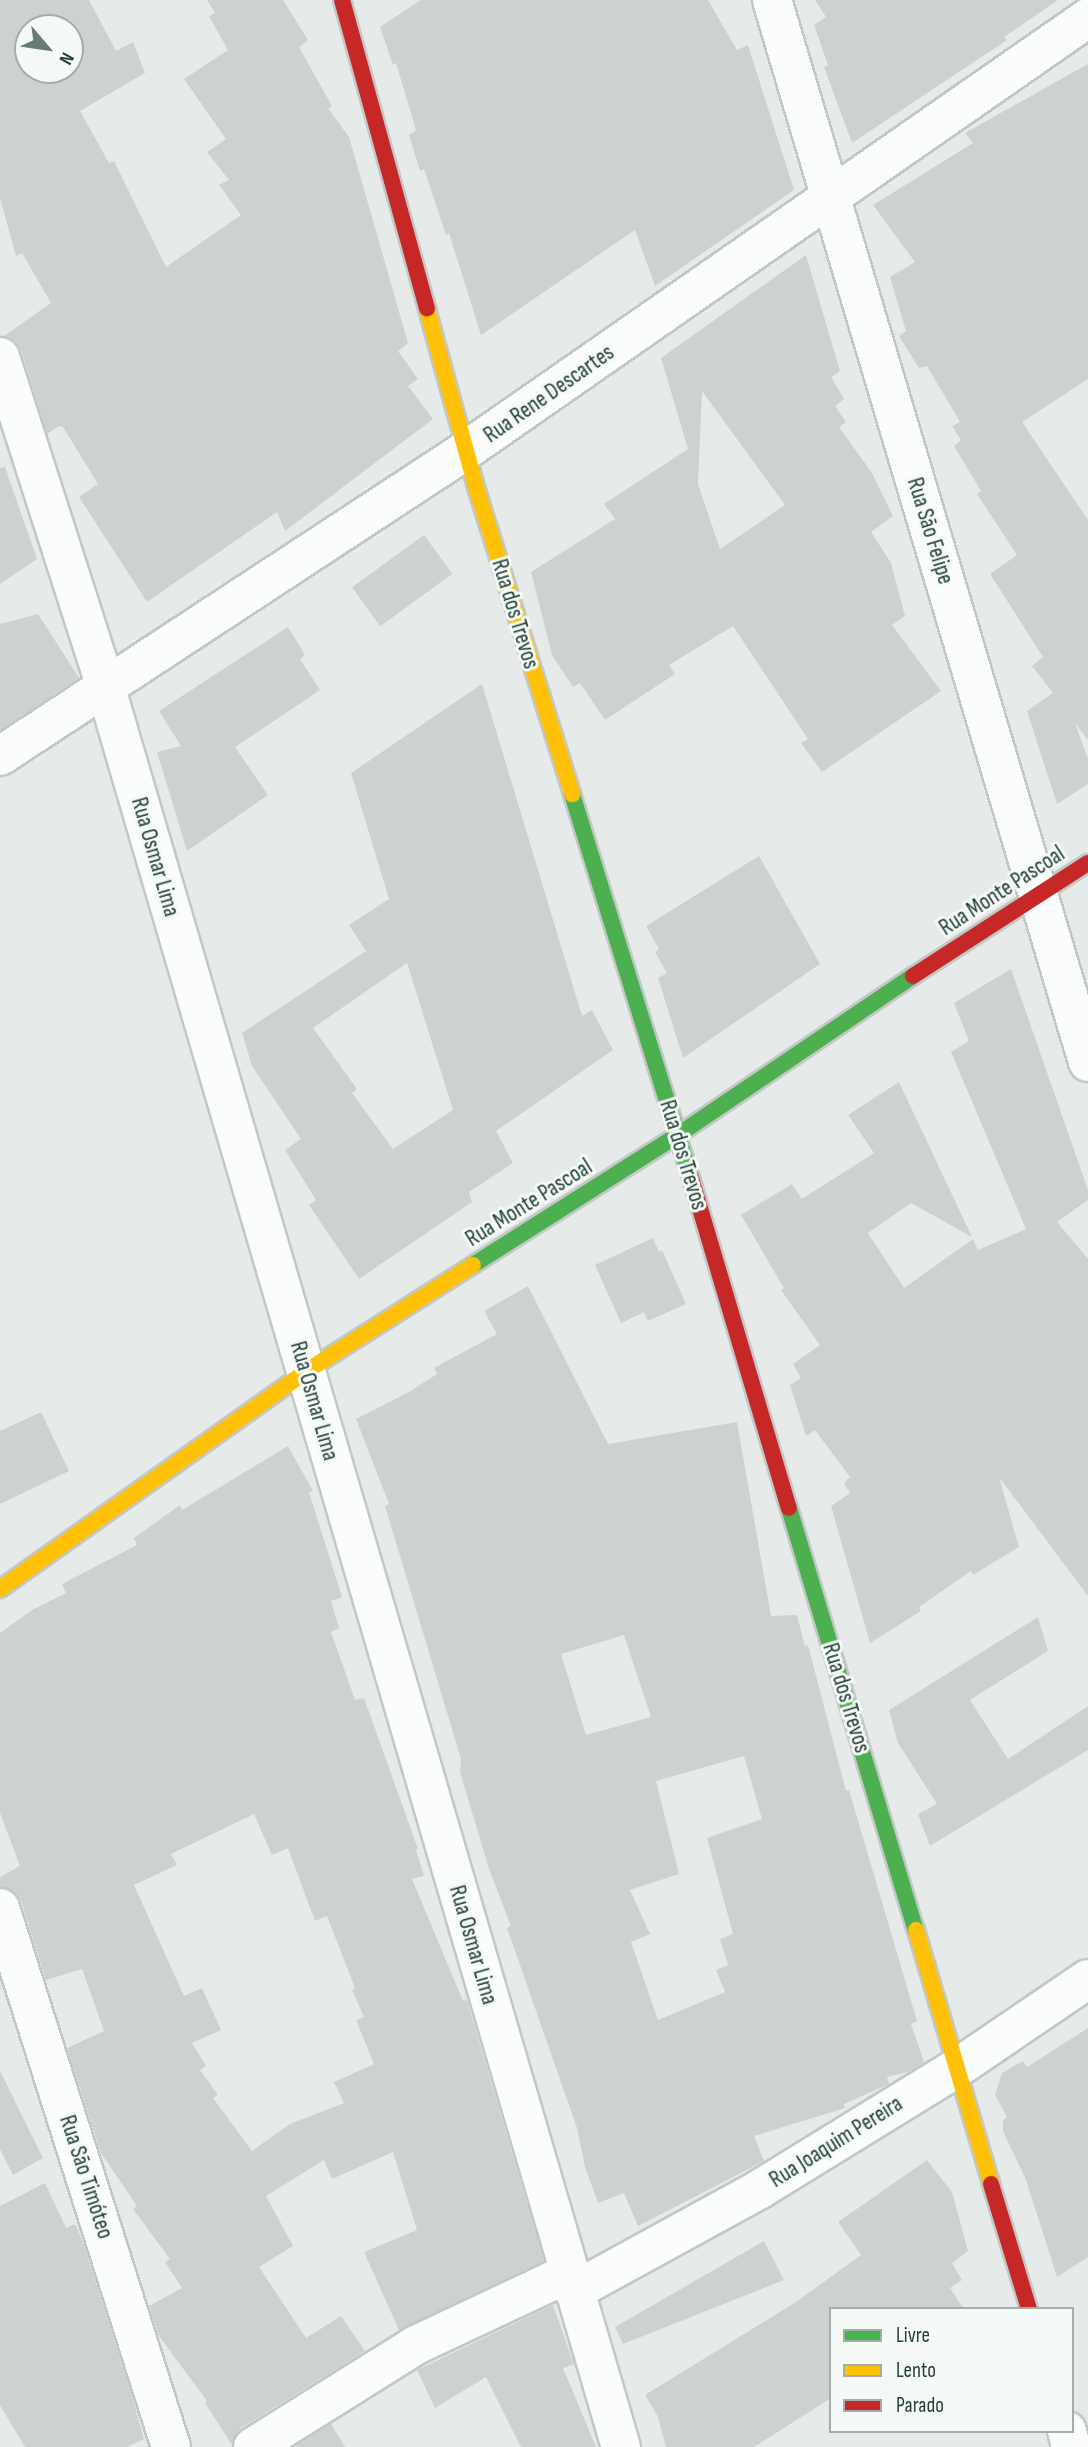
<!DOCTYPE html>
<html>
<head>
<meta charset="utf-8">
<style>
  body { margin:0 }
  #map { position:relative; width:1088px; height:2447px; overflow:hidden; background:#e6ebe9; font-family:"Sofia Sans Condensed",sans-serif }
  div>[style] { position:absolute }
  .building>* { inset:0; background:#cdd2d0; transform-origin:0 0 }
  .roads { filter:drop-shadow(2px 0 #c3c8c6) drop-shadow(-2px 0 #c3c8c6) drop-shadow(0 2px #c3c8c6) drop-shadow(0 -2px #c3c8c6) }
  .street>* { height:38px; margin:-19px; padding:0 19px; transform-origin:19px; border-radius:19px; background:#fbfcfc }
  .fast>* { height:16px; margin:-8px; padding:0 8px; transform-origin:8px; border-radius:8px; background:#4caf50 }
  .slow>* { height:16px; margin:-8px; padding:0 8px; transform-origin:8px; border-radius:8px; background:#ffc107 }
  .jam>* { height:16px; margin:-8px; padding:0 8px; transform-origin:8px; border-radius:8px; background:#c62828 }
  span { translate:-50% -50%; white-space:nowrap; text-align:center; line-height:1.15; -webkit-text-stroke:6px #f5faf7; paint-order:stroke }
  .street-label { font-size:23px; color:#243f37 }
  .legend { position:absolute; left:829px; top:2307px; width:245px; height:126px; box-sizing:border-box; background:#f5faf7; border:2px solid #a1afaa; margin:0; padding:9px 12px; list-style:none; font-size:21px; color:#243f37 }
  .legend li { display:flex; align-items:center; gap:14px; height:35px }
  .legend b { width:35px; border:2px solid #a1afaa }
  .north { position:absolute; left:14px; top:14px; width:70px; height:70px; box-sizing:border-box; background:#f5faf7; border:2px solid #a1afaa; border-radius:50%; rotate:119deg; font-size:19px; font-weight:700; line-height:28px; text-align:center; color:#243f37 }
  .north::after { content:''; display:block; margin:auto; width:24px; height:32px; background:#687b75; clip-path:polygon(50% 0,100% 100%,50% 72%,0 100%) }
</style>
</head>
<body>
<div id="map">
  <div class="building">
    <div style="clip-path:polygon(evenodd,0 0,89px 0,116px 51px,133px 42px,145px 73px,80px 111px,109px 163px,114px 161px,166px 267px,241px 215px,219px 185px,229px 180px,207px 152px,226px 139px,184px 79px,228px 50px,209px 16px,215px 13px,207px 0,283px 0,308px 40px,299px 47px,332px 106px,328px 108px,349px 137px,408px 343px,398px 351px,418px 379px,408px 386px,433px 419px,285px 531px,277px 512px,147px 602px,79px 497px,98px 484px,63px 427px,59px 426px,47px 434px,21px 350px,14px 340px,4px 336px,51px 303px,22px 253px,16px 256px,0 198px,0 0,28px 28px,70px 28px,70px 70px,28px 70px,28px 28px)"></div>
    <div style="clip-path:polygon(421px 0,708px 0,737px 50px,748px 45px,794px 190px,655px 286px,635px 230px,481px 335px,449px 233px,446px 235px,424px 169px,420px 171px,409px 135px,416px 130px,396px 63px,393px 65px,380px 27px)"></div>
    <div style="clip-path:polygon(815px 0,1058px 0,1004px 37px,1007px 40px,852px 143px,824px 67px,828px 65px,814px 25px,826px 17px)"></div>
    <div style="clip-path:polygon(1088px 64px,1088px 379px,1022px 422px,1088px 520px,1088px 740px,1075px 723px,1088px 759px,1088px 784px,1057px 804px,1027px 711px,1053px 693px,1032px 666px,1043px 657px,990px 574px,1017px 555px,977px 494px,981px 491px,954px 446px,961px 440px,952px 426px,960px 422px,927px 366px,919px 368px,899px 336px,906px 331px,890px 277px,915px 262px,873px 205px,973px 143px,965px 133px)"></div>
    <div style="clip-path:polygon(evenodd,806px 255px,840px 371px,831px 377px,844px 399px,835px 406px,846px 422px,839px 427px,872px 473px,893px 516px,871px 532px,891px 563px,905px 616px,892px 625px,941px 691px,822px 772px,801px 743px,808px 739px,733px 626px,669px 665px,675px 674px,605px 720px,580px 683px,573px 687px,552px 655px,531px 572px,615px 519px,604px 504px,688px 449px,661px 358px,806px 255px,702px 391px,785px 505px,720px 549px,698px 484px,702px 391px)"></div>
    <div style="clip-path:polygon(5px 467px,37px 559px,0 584px,0 468px)"></div>
    <div style="left:424px;top:535px;width:48px;height:89px;rotate:54deg"></div>
    <div style="clip-path:polygon(38px 614px,79px 678px,0 730px,0 624px)"></div>
    <div style="clip-path:polygon(288px 627px,305px 655px,300px 659px,320px 690px,235px 747px,268px 795px,187px 851px,157px 752px,181px 746px,159px 711px)"></div>
    <div style="clip-path:polygon(evenodd,482px 684px,582px 1016px,592px 1010px,613px 1050px,496px 1131px,513px 1163px,469px 1192px,472px 1202px,359px 1279px,309px 1205px,316px 1200px,285px 1150px,301px 1139px,252px 1066px,242px 1033px,366px 951px,349px 925px,389px 899px,351px 773px,482px 684px,407px 963px,453px 1110px,393px 1149px,352px 1093px,357px 1089px,313px 1028px,407px 963px)"></div>
    <div style="clip-path:polygon(759px 856px,820px 964px,683px 1058px,658px 978px,667px 973px,655px 952px,659px 949px,646px 926px)"></div>
    <div style="clip-path:polygon(1011px 969px,1088px 1190px,1088px 1200px,1057px 1222px,1088px 1259px,1088px 1596px,999px 1477px,1019px 1547px,973px 1575px,971px 1571px,919px 1607px,921px 1611px,870px 1643px,831px 1506px,850px 1493px,844px 1483px,850px 1477px,815px 1430px,806px 1436px,790px 1385px,801px 1378px,793px 1364px,820px 1345px,781px 1290px,784px 1288px,741px 1215px,792px 1184px,802px 1199px,874px 1153px,848px 1115px,899px 1082px,972px 1237px,911px 1203px,868px 1233px,904px 1288px,973px 1239px,978px 1250px,1026px 1229px,951px 1052px,969px 1041px,954px 1003px)"></div>
    <div style="clip-path:polygon(653px 1238px,659px 1252px,662px 1250px,686px 1304px,648px 1321px,644px 1312px,621px 1323px,595px 1265px)"></div>
    <div style="clip-path:polygon(evenodd,528px 1286px,608px 1444px,737px 1422px,771px 1616px,797px 1615px,805px 1647px,808px 1645px,846px 1791px,849px 1790px,917px 2021px,911px 2024px,924px 2062px,911px 2071px,887px 2077px,889px 2084px,844px 2104px,845px 2108px,754px 2136px,764px 2161px,638px 2226px,624px 2193px,598px 2203px,585px 2167px,577px 2128px,507px 1928px,511px 1926px,489px 1869px,460px 1772px,461px 1759px,385px 1506px,389px 1504px,356px 1419px,409px 1392px,437px 1374px,434px 1368px,497px 1334px,484px 1311px,528px 1286px,624px 1635px,651px 1717px,586px 1735px,561px 1654px,624px 1635px,528px 1286px,744px 1756px,762px 1819px,707px 1838px,733px 1934px,720px 1939px,728px 1965px,716px 1970px,725px 1992px,658px 2020px,631px 1942px,650px 1934px,630px 1890px,679px 1874px,656px 1781px,744px 1756px)"></div>
    <div style="clip-path:polygon(41px 1412px,69px 1471px,0 1504px,0 1431px)"></div>
    <div style="clip-path:polygon(evenodd,288px 1446px,313px 1491px,309px 1492px,342px 1597px,331px 1601px,339px 1628px,331px 1632px,355px 1700px,364px 1698px,418px 1849px,416px 1850px,424px 1876px,412px 1879px,463px 2001px,467px 2000px,544px 2261px,399px 2330px,364px 2252px,417px 2230px,393px 2152px,332px 2179px,324px 2160px,266px 2196px,293px 2246px,259px 2267px,306px 2338px,341px 2316px,365px 2351px,241px 2428px,232px 2445px,205px 2403px,207px 2401px,159px 2336px,149px 2306px,182px 2288px,165px 2262px,170px 2259px,133px 2209px,137px 2206px,101px 2153px,67px 2048px,104px 2031px,82px 1969px,46px 1980px,21px 1901px,14px 1891px,0 1887px,0 1877px,20px 1866px,0 1813px,0 1633px,32px 1610px,66px 1593px,62px 1584px,137px 1545px,134px 1538px,180px 1505px,182px 1510px,288px 1446px,254px 1814px,272px 1855px,288px 1848px,315px 1921px,327px 1916px,355px 1988px,352px 1990px,364px 2017px,356px 2020px,374px 2064px,334px 2082px,344px 2103px,290px 2124px,252px 2151px,213px 2098px,218px 2095px,200px 2070px,206px 2066px,192px 2043px,221px 2030px,202px 1988px,184px 1996px,134px 1885px,177px 1865px,171px 1854px,254px 1814px)"></div>
    <div style="clip-path:polygon(1038px 1617px,1048px 1651px,970px 1700px,1008px 1759px,1088px 1706px,1088px 1750px,930px 1846px,918px 1814px,937px 1804px,898px 1743px,889px 1710px)"></div>
    <div style="clip-path:polygon(1088px 2028px,1088px 2257px,1057px 2277px,1026px 2180px,1003px 2131px,1003px 2120px,1007px 2117px,995px 2095px,1002px 2073px,1023px 2061px,1027px 2067px)"></div>
    <div style="clip-path:polygon(0 2071px,43px 2158px,13px 2175px,0 2149px)"></div>
    <div style="clip-path:polygon(927px 2160px,952px 2192px,968px 2251px,952px 2263px,962px 2280px,950px 2288px,964px 2309px,831px 2309px,831px 2398px,754px 2447px,666px 2447px,658px 2417px,645px 2395px,796px 2302px,861px 2255px,838px 2222px)"></div>
    <div style="clip-path:polygon(45px 2183px,66px 2228px,75px 2224px,82px 2239px,130px 2389px,144px 2439px,127px 2447px,25px 2447px,0 2405px,0 2206px)"></div>
    <div style="clip-path:polygon(764px 2241px,784px 2280px,623px 2344px,615px 2327px)"></div>
    <div style="clip-path:polygon(553px 2305px,574px 2364px,563px 2368px,596px 2447px,521px 2447px,486px 2377px,435px 2408px,417px 2370px)"></div>
    <div style="clip-path:polygon(331px 2424px,345px 2447px,294px 2447px)"></div>
  </div>
  <div class="roads">
    <div class="street">
      <div style="left:772px;top:0;width:1108px;rotate:73.43deg"></div>
      <div style="left:0;top:357px;width:344px;rotate:72.2deg"></div>
      <div style="left:105px;top:685px;width:1836px;rotate:73.68deg"></div>
      <div style="left:0;top:756px;width:556px;rotate:-33.26deg"></div>
      <div style="left:465px;top:451px;width:759px;rotate:-34.8deg"></div>
      <div style="left:0;top:1908px;width:565px;rotate:72.4deg"></div>
      <div style="left:574px;top:2291px;width:212px;rotate:-28.7deg"></div>
      <div style="left:760px;top:2189px;width:231px;rotate:-31.6deg"></div>
      <div style="left:957px;top:2068px;width:158px;rotate:-34.2deg"></div>
      <div style="left:1067px;top:2431px;width:16px;rotate:76deg"></div>
      <div style="left:253px;top:2447px;width:192px;rotate:-32deg"></div>
      <div style="left:416px;top:2345px;width:169px;rotate:-25.2deg"></div>
    </div>
    <div class="fast">
      <div style="left:572px;top:794px;width:402px;rotate:72.8deg"></div>
      <div style="left:473px;top:1265px;width:243px;rotate:-32.4deg"></div>
      <div style="left:678px;top:1135px;width:284px;rotate:-34.1deg"></div>
      <div style="left:789px;top:1508px;width:441px;rotate:73.3deg"></div>
    </div>
    <div class="slow">
      <div style="left:427px;top:309px;width:185px;rotate:74.6deg"></div>
      <div style="left:476px;top:487px;width:322px;rotate:72.6deg"></div>
      <div style="left:0;top:1589px;width:374px;rotate:-35.4deg"></div>
      <div style="left:305px;top:1372px;width:199px;rotate:-32.5deg"></div>
      <div style="left:916px;top:1930px;width:265px;rotate:73.5deg"></div>
    </div>
    <div class="jam">
      <div style="left:342px;top:0;width:320px;rotate:74.6deg"></div>
      <div style="left:913px;top:976px;width:208px;rotate:-32.9deg"></div>
      <div style="left:691px;top:1178px;width:344px;rotate:73.5deg"></div>
      <div style="left:991px;top:2184px;width:131px;rotate:73.1deg"></div>
    </div>
  </div>
  <div class="street-label">
    <span style="left:549px;top:394px;rotate:-35deg">Rua Rene Descartes</span>
    <span style="left:930px;top:531px;rotate:73deg">Rua São Felipe</span>
    <span style="left:515px;top:614px;rotate:73deg">Rua dos Trevos</span>
    <span style="left:155px;top:857px;rotate:74deg">Rua Osmar Lima</span>
    <span style="left:1002px;top:891px;rotate:-33deg">Rua Monte Pascoal</span>
    <span style="left:683px;top:1155px;rotate:73deg">Rua dos Trevos</span>
    <span style="left:529px;top:1203px;rotate:-32deg">Rua Monte Pascoal</span>
    <span style="left:314px;top:1401px;rotate:74deg">Rua Osmar Lima</span>
    <span style="left:846px;top:1698px;rotate:73deg">Rua dos Trevos</span>
    <span style="left:473px;top:1945px;rotate:74deg">Rua Osmar Lima</span>
    <span style="left:836px;top:2142px;rotate:-32deg">Rua Joaquim Pereira</span>
    <span style="left:86px;top:2177px;rotate:72deg">Rua São Timóteo</span>
  </div>
  <ul class="legend">
  <li><b style="height:9px;background:#4caf50"></b>Livre</li>
  <li><b style="height:9px;background:#ffc107"></b>Lento</li>
  <li><b style="height:9px;background:#c62828"></b>Parado</li>
  </ul>
  <div class="north">N</div>
</div>
</body>
</html>
